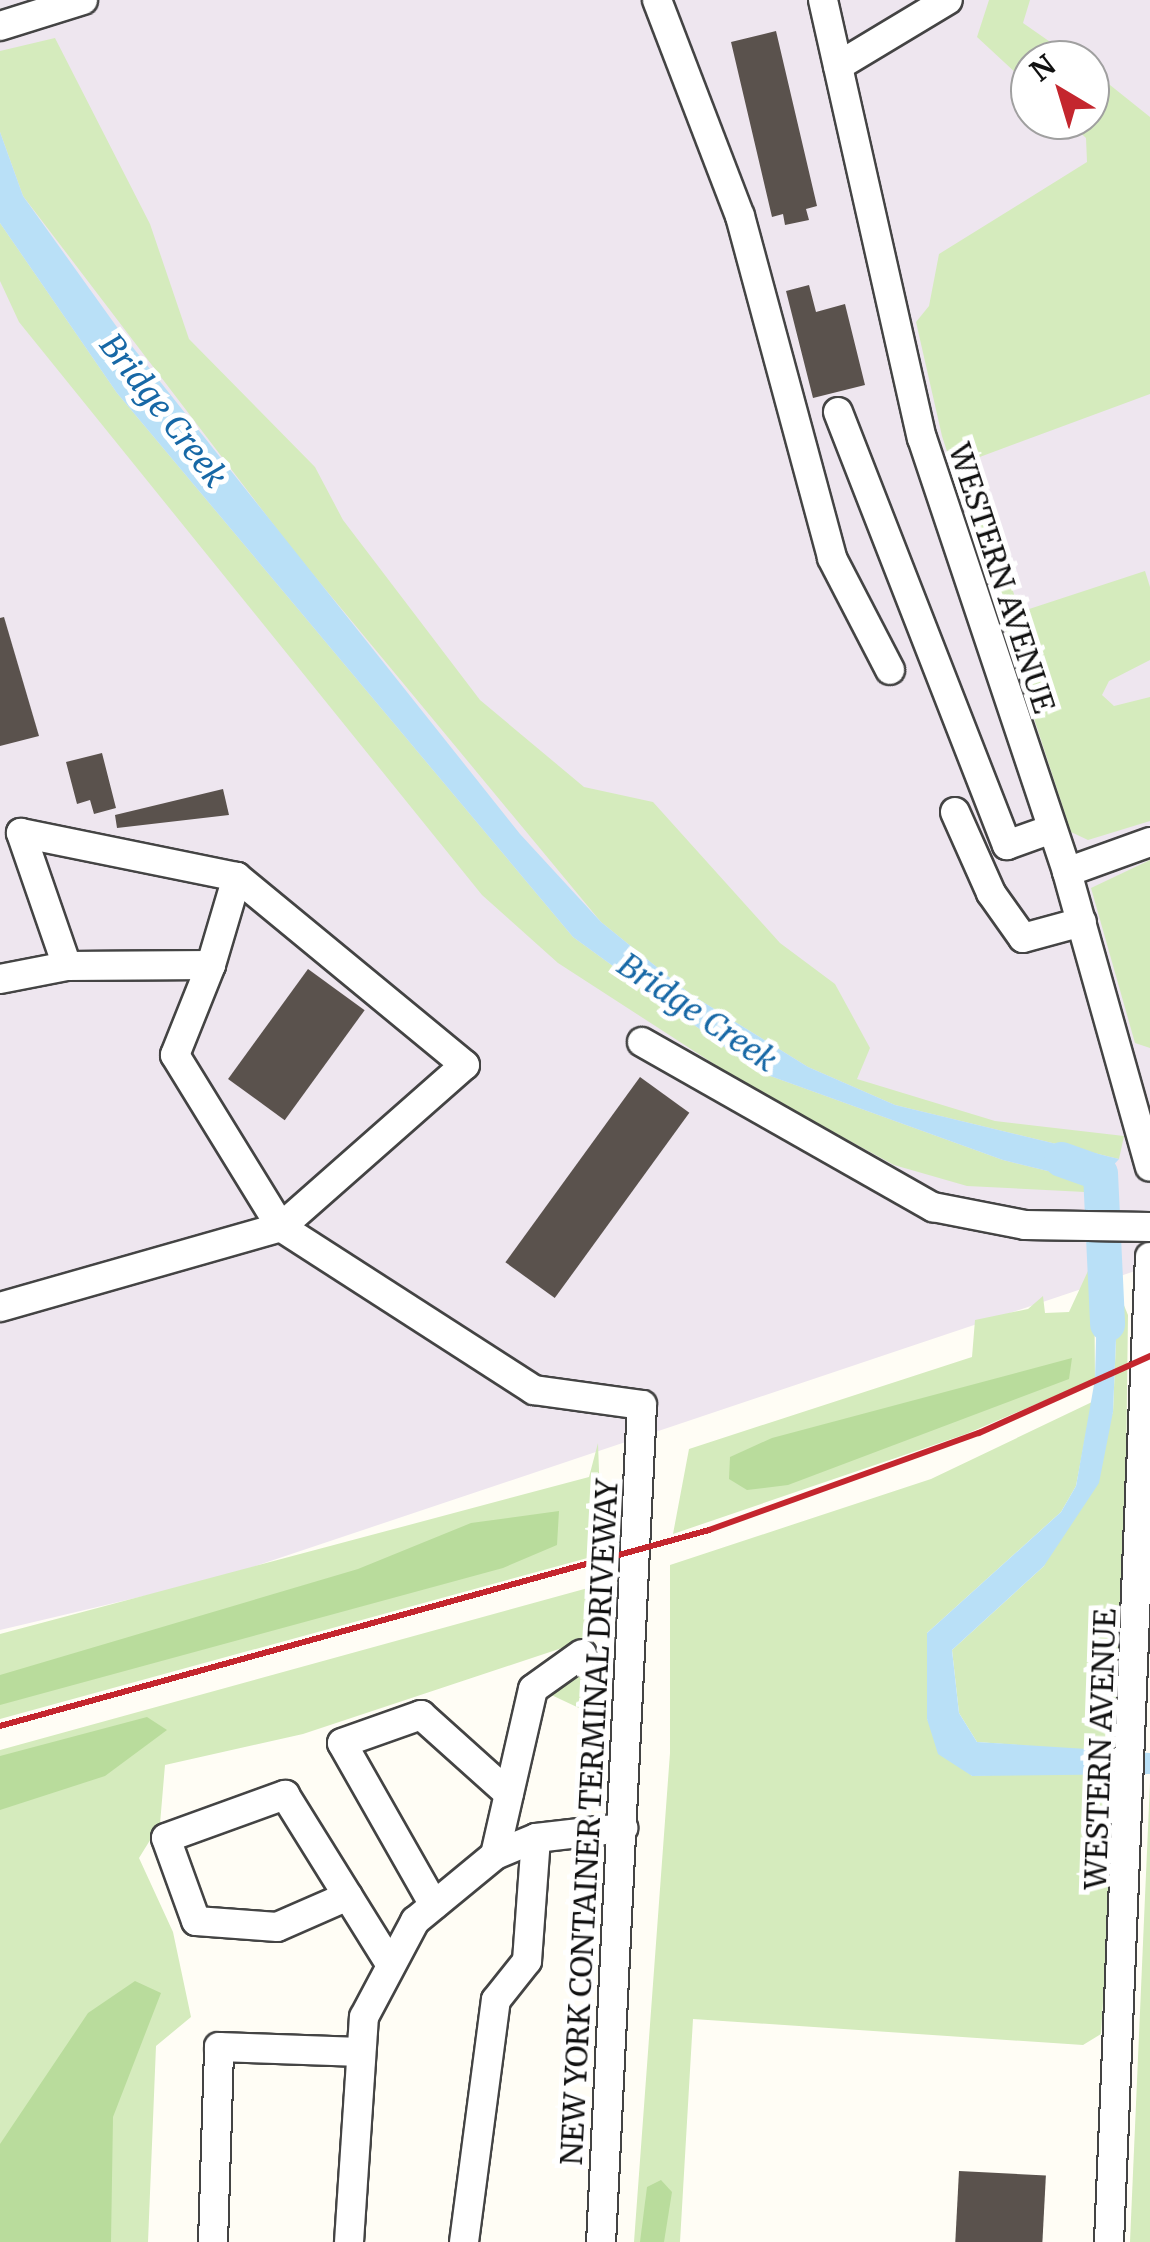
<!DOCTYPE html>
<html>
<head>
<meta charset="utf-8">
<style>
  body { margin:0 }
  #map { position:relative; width:1150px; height:2242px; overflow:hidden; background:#fffdf5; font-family:Merriweather,serif }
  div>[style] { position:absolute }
  .industrial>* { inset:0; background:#eee6ef }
  .green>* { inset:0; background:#d5ebbd }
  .forest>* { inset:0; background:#b9dc9c }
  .water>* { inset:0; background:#b9e0f7 }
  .river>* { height:35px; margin:-17.5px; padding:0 17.5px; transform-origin:17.5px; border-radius:17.5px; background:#b9e0f7 }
  .building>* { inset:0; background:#5a524d; transform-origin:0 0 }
  .roads { filter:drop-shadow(2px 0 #444) drop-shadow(-2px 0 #444) drop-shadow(0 2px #444) drop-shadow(0 -2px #444) }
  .minor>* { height:28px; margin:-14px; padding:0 14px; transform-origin:14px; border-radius:14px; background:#fff }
  .rail>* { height:6px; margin:-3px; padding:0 3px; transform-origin:3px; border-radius:3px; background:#c4262e }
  span { translate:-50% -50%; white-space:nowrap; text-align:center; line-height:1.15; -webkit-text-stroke:10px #fff; paint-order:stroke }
  .street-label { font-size:30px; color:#111 }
  .water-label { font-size:32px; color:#1768a6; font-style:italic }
  .north { position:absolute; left:1010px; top:40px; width:100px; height:100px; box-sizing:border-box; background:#fff; border:2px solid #a0a0a0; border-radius:50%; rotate:322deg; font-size:28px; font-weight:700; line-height:40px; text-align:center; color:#111 }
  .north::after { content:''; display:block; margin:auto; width:35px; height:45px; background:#c4262e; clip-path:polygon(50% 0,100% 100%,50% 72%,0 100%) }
</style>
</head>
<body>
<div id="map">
  <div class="industrial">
    <div style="clip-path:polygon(evenodd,0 0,1150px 0,1150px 1266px,220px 1578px,0 1630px,0 0,1030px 60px,1090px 60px,1090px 120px,1030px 120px,1030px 60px)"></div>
  </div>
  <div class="green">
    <div style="clip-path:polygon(989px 0,1030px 0,1023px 23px,1076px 60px,1030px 60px,1030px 86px,977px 37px)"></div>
    <div style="clip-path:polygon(55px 38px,150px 224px,189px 339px,315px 467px,343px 520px,480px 700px,584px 787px,653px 802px,780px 943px,835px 984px,870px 1048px,857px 1079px,995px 1121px,1124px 1136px,1119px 1159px,895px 1105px,808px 1067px,690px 994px,601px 922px,292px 549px,23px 196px,0 132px,0 51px)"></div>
    <div style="clip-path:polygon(1090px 69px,1150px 117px,1150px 394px,969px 461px,1020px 612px,1145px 571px,1150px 587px,1150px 660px,1109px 681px,1102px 695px,1114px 706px,1150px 697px,1150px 821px,1088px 840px,1071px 832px,942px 436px,916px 322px,929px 306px,939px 254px,1087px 162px,1086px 138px,1067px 120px,1090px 120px)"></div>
    <div style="clip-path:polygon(0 223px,117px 393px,573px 937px,759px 1072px,1003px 1160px,1097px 1183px,1085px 1192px,967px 1186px,894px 1165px,748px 1086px,558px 963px,482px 895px,19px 322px,0 281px)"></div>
    <div style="clip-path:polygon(1150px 860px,1150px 1048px,1135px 1043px,1091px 888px)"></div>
    <div style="clip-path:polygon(1094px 1258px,1095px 1379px,966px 1434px,673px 1534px,689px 1449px,972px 1357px,975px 1320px,1028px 1309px,1043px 1296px,1045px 1313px,1069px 1312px)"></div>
    <div style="clip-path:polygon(1118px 1291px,1128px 1315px,1123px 1699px,1112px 1752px,977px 1742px,959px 1713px,952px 1650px,1044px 1566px,1113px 1412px)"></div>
    <div style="clip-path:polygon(1092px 1402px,1076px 1486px,1061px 1512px,927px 1633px,927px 1719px,972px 1776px,1107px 1769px,1117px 1776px,1101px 2034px,1083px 2045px,693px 2019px,680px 2242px,634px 2242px,670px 1753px,670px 1565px,931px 1479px)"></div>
    <div style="clip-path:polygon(598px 1443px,602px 1554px,0 1719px,0 1634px,589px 1477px)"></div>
    <div style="clip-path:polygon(588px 1588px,596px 1716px,545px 1692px,571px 1645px,303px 1734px,165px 1765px,160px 1824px,139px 1858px,173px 1932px,191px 2017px,156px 2046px,148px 2242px,0 2242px,0 1750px)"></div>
    <div style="clip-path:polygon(1150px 1782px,1150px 2242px,1130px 2242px)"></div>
  </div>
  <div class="forest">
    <div style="clip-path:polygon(1072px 1358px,1069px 1379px,788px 1485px,747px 1490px,729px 1479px,730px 1457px,772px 1438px)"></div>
    <div style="clip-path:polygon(559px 1511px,557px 1545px,503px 1568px,0 1705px,0 1675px,358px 1569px,471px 1523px)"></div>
    <div style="clip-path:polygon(147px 1717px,167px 1730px,105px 1776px,0 1810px,0 1756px)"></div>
    <div style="clip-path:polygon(135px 1981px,161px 1993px,113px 2117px,111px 2242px,0 2242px,0 2144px,88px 2013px)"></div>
    <div style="clip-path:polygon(661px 2180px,672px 2192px,664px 2242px,640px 2242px,647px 2187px)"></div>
  </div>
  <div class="water">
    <div style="clip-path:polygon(0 132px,23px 196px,119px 330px,520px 834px,601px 922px,690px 994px,808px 1067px,895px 1105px,1119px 1159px,1097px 1183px,1003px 1160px,759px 1072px,573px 937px,117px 393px,0 223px)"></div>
    <div style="clip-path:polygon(1098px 1264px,1118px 1291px,1113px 1412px,1099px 1483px,1044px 1566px,952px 1650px,959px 1713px,977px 1742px,1150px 1753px,1150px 1774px,972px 1776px,938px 1754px,927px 1719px,927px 1633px,1061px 1512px,1076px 1486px,1095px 1379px)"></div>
  </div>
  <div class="river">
    <div style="left:1061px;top:1159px;width:41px;rotate:19.7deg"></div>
    <div style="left:1100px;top:1173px;width:151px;rotate:87.3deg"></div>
  </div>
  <div class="building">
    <div style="clip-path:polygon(776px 31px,817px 206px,806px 209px,809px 220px,785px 225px,783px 214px,772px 217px,731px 42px)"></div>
    <div style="clip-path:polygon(809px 285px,816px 312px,845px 304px,865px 385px,813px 398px,786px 291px)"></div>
    <div style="clip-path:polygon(4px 617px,39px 736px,0 746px,0 618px)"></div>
    <div style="clip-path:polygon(102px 753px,116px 808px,94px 814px,90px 800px,77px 804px,66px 762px)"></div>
    <div style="clip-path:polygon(223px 789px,229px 815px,117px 828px,115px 815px)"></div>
    <div style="left:308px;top:969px;width:70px;height:136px;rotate:36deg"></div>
    <div style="left:640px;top:1077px;width:61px;height:229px;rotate:36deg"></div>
    <div style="left:959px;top:2171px;width:87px;height:71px;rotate:3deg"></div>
  </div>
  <div class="roads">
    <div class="minor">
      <div style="left:657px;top:0;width:231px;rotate:69deg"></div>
      <div style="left:740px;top:216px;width:354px;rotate:74.9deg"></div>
      <div style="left:832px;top:558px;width:126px;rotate:62.6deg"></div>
      <div style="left:823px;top:0;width:449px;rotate:77.3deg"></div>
      <div style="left:922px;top:438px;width:458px;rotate:71.5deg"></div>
      <div style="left:1067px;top:872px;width:306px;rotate:74.3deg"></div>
      <div style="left:0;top:26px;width:87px;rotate:-17.4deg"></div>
      <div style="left:838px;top:66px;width:128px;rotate:-31deg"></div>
      <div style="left:838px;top:412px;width:465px;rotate:68.7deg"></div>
      <div style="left:1007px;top:845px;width:48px;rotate:-19.6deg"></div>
      <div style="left:955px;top:812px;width:89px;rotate:66deg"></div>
      <div style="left:991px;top:893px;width:55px;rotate:54.6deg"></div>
      <div style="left:1023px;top:938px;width:61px;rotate:-15.2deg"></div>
      <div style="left:1067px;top:872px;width:88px;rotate:-19.9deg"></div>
      <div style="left:67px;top:966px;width:141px;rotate:-109.1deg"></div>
      <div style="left:21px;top:833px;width:220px;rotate:11.5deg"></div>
      <div style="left:0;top:979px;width:68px;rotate:-11deg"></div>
      <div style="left:67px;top:966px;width:144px;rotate:-0.4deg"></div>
      <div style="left:211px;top:965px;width:97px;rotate:111.8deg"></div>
      <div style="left:175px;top:1055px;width:202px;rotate:58.4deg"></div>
      <div style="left:281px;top:1227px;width:301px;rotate:32.8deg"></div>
      <div style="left:534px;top:1390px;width:109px;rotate:7.9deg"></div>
      <div style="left:642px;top:1405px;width:838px;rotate:92.8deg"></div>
      <div style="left:642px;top:1042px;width:335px;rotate:29.6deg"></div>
      <div style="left:933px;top:1207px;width:94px;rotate:11.1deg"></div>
      <div style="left:1025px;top:1225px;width:125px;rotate:0.9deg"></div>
      <div style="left:0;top:1307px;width:292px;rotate:-15.9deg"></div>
      <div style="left:281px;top:1227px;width:245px;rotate:-41.4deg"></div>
      <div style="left:465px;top:1065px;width:296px;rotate:-140.5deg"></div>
      <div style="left:237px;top:877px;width:92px;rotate:106.5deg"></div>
      <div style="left:582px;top:1654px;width:60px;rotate:144.5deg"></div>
      <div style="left:533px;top:1689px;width:170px;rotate:102.9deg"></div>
      <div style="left:495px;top:1855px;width:44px;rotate:-22.5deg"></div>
      <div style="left:536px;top:1838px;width:88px;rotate:-6.6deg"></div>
      <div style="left:348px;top:1896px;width:77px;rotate:156.4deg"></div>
      <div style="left:277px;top:1927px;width:81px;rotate:-175.8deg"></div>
      <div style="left:196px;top:1921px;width:88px;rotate:-109.9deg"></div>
      <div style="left:166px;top:1838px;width:127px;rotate:-19.9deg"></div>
      <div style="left:285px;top:1795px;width:200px;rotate:58.1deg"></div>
      <div style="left:434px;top:1905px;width:186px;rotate:-119.6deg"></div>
      <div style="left:342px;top:1743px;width:84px;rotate:-19.5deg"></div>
      <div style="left:421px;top:1715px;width:118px;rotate:41.9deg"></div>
      <div style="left:213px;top:2242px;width:195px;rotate:-88.2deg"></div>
      <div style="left:219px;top:2047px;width:142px;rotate:2deg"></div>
      <div style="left:349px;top:2242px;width:225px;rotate:-86.2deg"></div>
      <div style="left:364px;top:2017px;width:109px;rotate:-62deg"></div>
      <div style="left:415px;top:1921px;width:104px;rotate:-39.5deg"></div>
      <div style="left:464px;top:2242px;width:244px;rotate:-82.5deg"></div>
      <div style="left:496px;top:2000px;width:50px;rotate:-51.5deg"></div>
      <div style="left:527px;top:1961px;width:123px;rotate:-85.8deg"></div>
      <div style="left:1109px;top:2242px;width:986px;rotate:-87.62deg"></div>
    </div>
  </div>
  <div class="rail">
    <div style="left:0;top:1726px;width:736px;rotate:-15.45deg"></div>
    <div style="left:709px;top:1530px;width:287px;rotate:-19.8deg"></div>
    <div style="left:979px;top:1433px;width:188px;rotate:-24.2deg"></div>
  </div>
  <div class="street-label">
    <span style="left:1002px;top:578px;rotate:72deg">WESTERN AVENUE</span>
    <span style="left:1100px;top:1749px;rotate:-88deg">WESTERN AVENUE</span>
    <span style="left:589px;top:1822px;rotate:-87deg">NEW YORK CONTAINER TERMINAL DRIVEWAY</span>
  </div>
  <div class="water-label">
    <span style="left:163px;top:411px;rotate:52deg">Bridge Creek</span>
    <span style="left:697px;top:1013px;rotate:34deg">Bridge Creek</span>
  </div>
  <div class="north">N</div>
</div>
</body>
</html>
